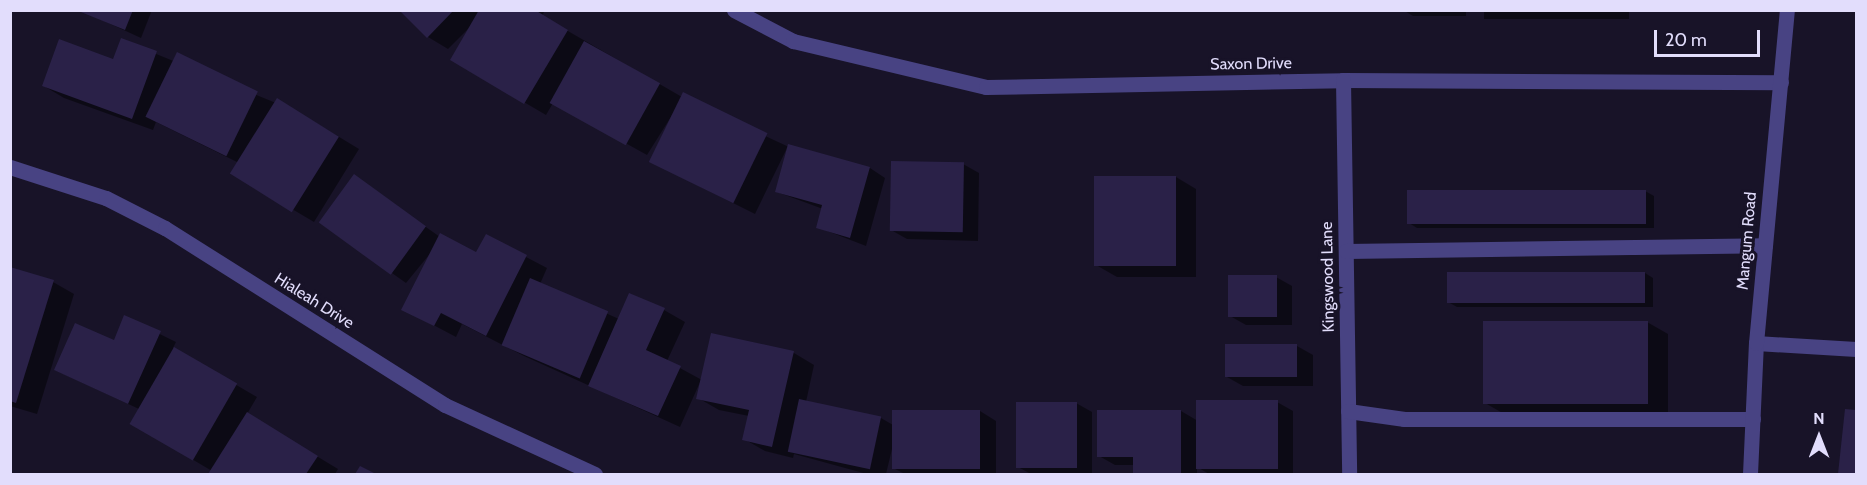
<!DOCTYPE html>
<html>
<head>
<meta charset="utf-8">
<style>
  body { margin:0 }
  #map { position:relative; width:1867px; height:485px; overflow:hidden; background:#181328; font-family:Cabin,sans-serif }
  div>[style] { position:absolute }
  .shadow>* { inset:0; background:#0007; transform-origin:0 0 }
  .building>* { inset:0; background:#2a2148; transform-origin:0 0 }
  .minor>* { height:15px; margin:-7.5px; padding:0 7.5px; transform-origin:7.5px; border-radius:7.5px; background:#484383 }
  span { translate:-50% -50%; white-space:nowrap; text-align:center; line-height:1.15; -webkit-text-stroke:6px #181328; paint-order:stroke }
  .street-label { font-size:16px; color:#e2ddfc }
  .frame { position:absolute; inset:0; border:12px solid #e2ddfc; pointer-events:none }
  .north { position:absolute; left:1789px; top:407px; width:60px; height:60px; -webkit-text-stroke:4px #181328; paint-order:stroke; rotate:0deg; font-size:16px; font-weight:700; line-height:24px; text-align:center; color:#e2ddfc }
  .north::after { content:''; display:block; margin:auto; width:21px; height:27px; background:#e2ddfc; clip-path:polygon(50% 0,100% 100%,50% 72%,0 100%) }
  .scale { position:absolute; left:1654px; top:30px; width:106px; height:27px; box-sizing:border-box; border:3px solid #e2ddfc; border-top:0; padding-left:8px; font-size:18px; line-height:21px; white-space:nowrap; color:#e2ddfc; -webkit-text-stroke:4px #181328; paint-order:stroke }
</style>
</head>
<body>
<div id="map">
  <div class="shadow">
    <div style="clip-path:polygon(80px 10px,152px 10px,141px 38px)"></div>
    <div style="clip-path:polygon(401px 10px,545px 10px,542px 16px,682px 97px,789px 147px,870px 168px,885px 178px,866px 246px,817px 227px,823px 209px,777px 192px,787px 148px,755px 214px,651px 162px,679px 104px,647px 155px,553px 103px,546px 115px,452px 60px,469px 28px,448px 49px,428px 37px)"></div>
    <div style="clip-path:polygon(1403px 10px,1466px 10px,1466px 16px,1413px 16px)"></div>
    <div style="left:1484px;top:10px;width:145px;height:9px"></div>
    <div style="clip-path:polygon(122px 40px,298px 112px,359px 149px,314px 222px,233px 174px,239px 163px,156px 122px,153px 130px,64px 98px,44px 86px,114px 60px)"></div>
    <div style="clip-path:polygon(963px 164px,979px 173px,978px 241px,907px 239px,891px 230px)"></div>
    <div style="clip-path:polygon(354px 176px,440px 237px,477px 254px,486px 236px,547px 268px,540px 284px,619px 319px,664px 310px,685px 322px,667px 361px,702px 380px,794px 353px,814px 365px,806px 402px,881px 418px,893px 425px,980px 411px,996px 421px,996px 474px,905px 474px,893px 468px,892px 449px,886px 474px,867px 474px,794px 454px,793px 458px,765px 451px,744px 439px,749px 416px,719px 410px,698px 398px,701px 380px,680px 427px,524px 356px,462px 324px,456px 337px,403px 309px,433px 250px,406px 283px,320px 222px)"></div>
    <div style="clip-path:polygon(1176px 177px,1196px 189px,1196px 277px,1117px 277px,1096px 265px)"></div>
    <div style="clip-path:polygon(1645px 191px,1654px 196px,1654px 228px,1417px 228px,1409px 223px)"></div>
    <div style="clip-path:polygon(10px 269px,53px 282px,74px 294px,37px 414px,10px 406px)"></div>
    <div style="clip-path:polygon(1645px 273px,1653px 278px,1653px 307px,1457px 307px,1448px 302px)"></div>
    <div style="clip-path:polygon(1276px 277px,1292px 286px,1292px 325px,1246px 325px,1230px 316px)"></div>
    <div style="clip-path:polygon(125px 317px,176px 342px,173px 348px,257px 397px,247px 414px,338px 469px,335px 474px,210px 474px,212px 471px,131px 423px,139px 409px,55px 370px,114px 342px)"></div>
    <div style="clip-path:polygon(1647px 322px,1668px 334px,1668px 415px,1506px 415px,1485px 403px)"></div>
    <div style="clip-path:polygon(1297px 346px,1313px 355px,1313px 386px,1243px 386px,1227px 377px)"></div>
    <div style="clip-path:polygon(1277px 402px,1293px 411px,1293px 474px,1209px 474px,1197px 467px,1197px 474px,1135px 474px,1135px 465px,1115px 465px,1099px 456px,1181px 411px,1198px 421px)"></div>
    <div style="clip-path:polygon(1076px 403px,1092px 412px,1092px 474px,1031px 474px,1018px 467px)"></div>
    <div style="clip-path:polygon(1846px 411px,1856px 412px,1856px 474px,1840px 474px)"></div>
  </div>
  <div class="building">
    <div style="clip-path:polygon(76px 10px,133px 10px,125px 30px)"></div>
    <div style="clip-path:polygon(399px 10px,454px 10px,427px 38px)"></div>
    <div style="clip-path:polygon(479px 10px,535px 10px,568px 30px,524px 104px,450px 60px)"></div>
    <div style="clip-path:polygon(121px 38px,157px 51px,132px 119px,42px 86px,59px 39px,113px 59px)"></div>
    <div style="left:584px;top:41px;width:87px;height:71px;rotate:29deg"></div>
    <div style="left:177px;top:52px;width:90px;height:72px;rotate:26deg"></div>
    <div style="left:683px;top:92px;width:94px;height:78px;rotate:26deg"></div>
    <div style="left:277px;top:98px;width:73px;height:89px;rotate:32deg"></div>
    <div style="clip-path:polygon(788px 144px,870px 167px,850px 238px,816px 228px,822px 205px,775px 192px)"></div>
    <div style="left:891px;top:161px;width:73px;height:70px;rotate:1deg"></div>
    <div style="left:354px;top:174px;width:89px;height:60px;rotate:36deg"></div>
    <div style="left:1094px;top:176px;width:82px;height:90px"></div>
    <div style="left:1407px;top:190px;width:239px;height:34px"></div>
    <div style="clip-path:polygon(440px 233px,476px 252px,486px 234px,527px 255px,486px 336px,441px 313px,434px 326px,401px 310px)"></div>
    <div style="clip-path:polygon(10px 267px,54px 280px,16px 403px,10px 401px)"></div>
    <div style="left:1645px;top:272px;width:31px;height:198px;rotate:90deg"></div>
    <div style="left:1228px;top:275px;width:49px;height:42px"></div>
    <div style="left:530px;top:278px;width:85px;height:73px;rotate:23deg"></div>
    <div style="clip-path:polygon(629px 293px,665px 308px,646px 350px,681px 366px,658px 416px,588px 386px)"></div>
    <div style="clip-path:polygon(124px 315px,161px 331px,128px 404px,54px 370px,75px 323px,114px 340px)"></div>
    <div style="left:1483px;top:321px;width:165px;height:83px"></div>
    <div style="clip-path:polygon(711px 333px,794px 351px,772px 447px,742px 440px,749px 410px,696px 399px)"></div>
    <div style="left:1225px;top:344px;width:72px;height:33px"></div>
    <div style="left:174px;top:347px;width:73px;height:89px;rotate:30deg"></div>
    <div style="left:799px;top:399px;width:84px;height:54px;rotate:12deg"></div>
    <div style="left:1196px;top:400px;width:82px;height:69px"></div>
    <div style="left:1016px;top:402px;width:61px;height:66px"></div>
    <div style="clip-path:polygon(1845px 409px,1856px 410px,1856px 474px,1838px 474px)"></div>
    <div style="left:892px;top:410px;width:88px;height:59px"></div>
    <div style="clip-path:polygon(1097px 410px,1181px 410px,1181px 474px,1133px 474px,1133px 457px,1097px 457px)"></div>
    <div style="clip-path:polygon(247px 412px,318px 456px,306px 474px,208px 474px)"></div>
    <div style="clip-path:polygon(360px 466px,376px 474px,355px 474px)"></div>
  </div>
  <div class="minor">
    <div style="left:734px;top:10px;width:67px;rotate:27.7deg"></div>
    <div style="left:793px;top:41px;width:198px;rotate:13.4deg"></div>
    <div style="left:986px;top:87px;width:357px;rotate:-1.1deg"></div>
    <div style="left:1343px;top:80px;width:438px;rotate:0.3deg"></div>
    <div style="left:1343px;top:80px;width:394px;rotate:89.1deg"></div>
    <div style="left:10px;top:167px;width:101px;rotate:17.9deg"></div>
    <div style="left:106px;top:198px;width:66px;rotate:27deg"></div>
    <div style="left:165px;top:228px;width:331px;rotate:32.3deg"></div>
    <div style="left:445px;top:405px;width:165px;rotate:24.7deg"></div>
    <div style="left:1346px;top:251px;width:419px;rotate:-0.8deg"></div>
    <div style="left:1756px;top:343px;width:100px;rotate:3.4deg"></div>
    <div style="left:1348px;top:411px;width:57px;rotate:8.1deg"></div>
    <div style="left:1404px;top:419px;width:349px"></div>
    <div style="left:1750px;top:474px;width:131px;rotate:-87.4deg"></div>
    <div style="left:1756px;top:343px;width:334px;rotate:-84.7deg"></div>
  </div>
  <div class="street-label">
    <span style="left:1251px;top:64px;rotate:-1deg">Saxon Drive</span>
    <span style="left:1747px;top:241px;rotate:-85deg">Mangum Road</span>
    <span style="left:1328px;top:277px;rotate:-91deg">Kingswood Lane</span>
    <span style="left:314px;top:301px;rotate:32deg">Hialeah Drive</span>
  </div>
  <div class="frame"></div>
  <div class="north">N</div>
  <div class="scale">20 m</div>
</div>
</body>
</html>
